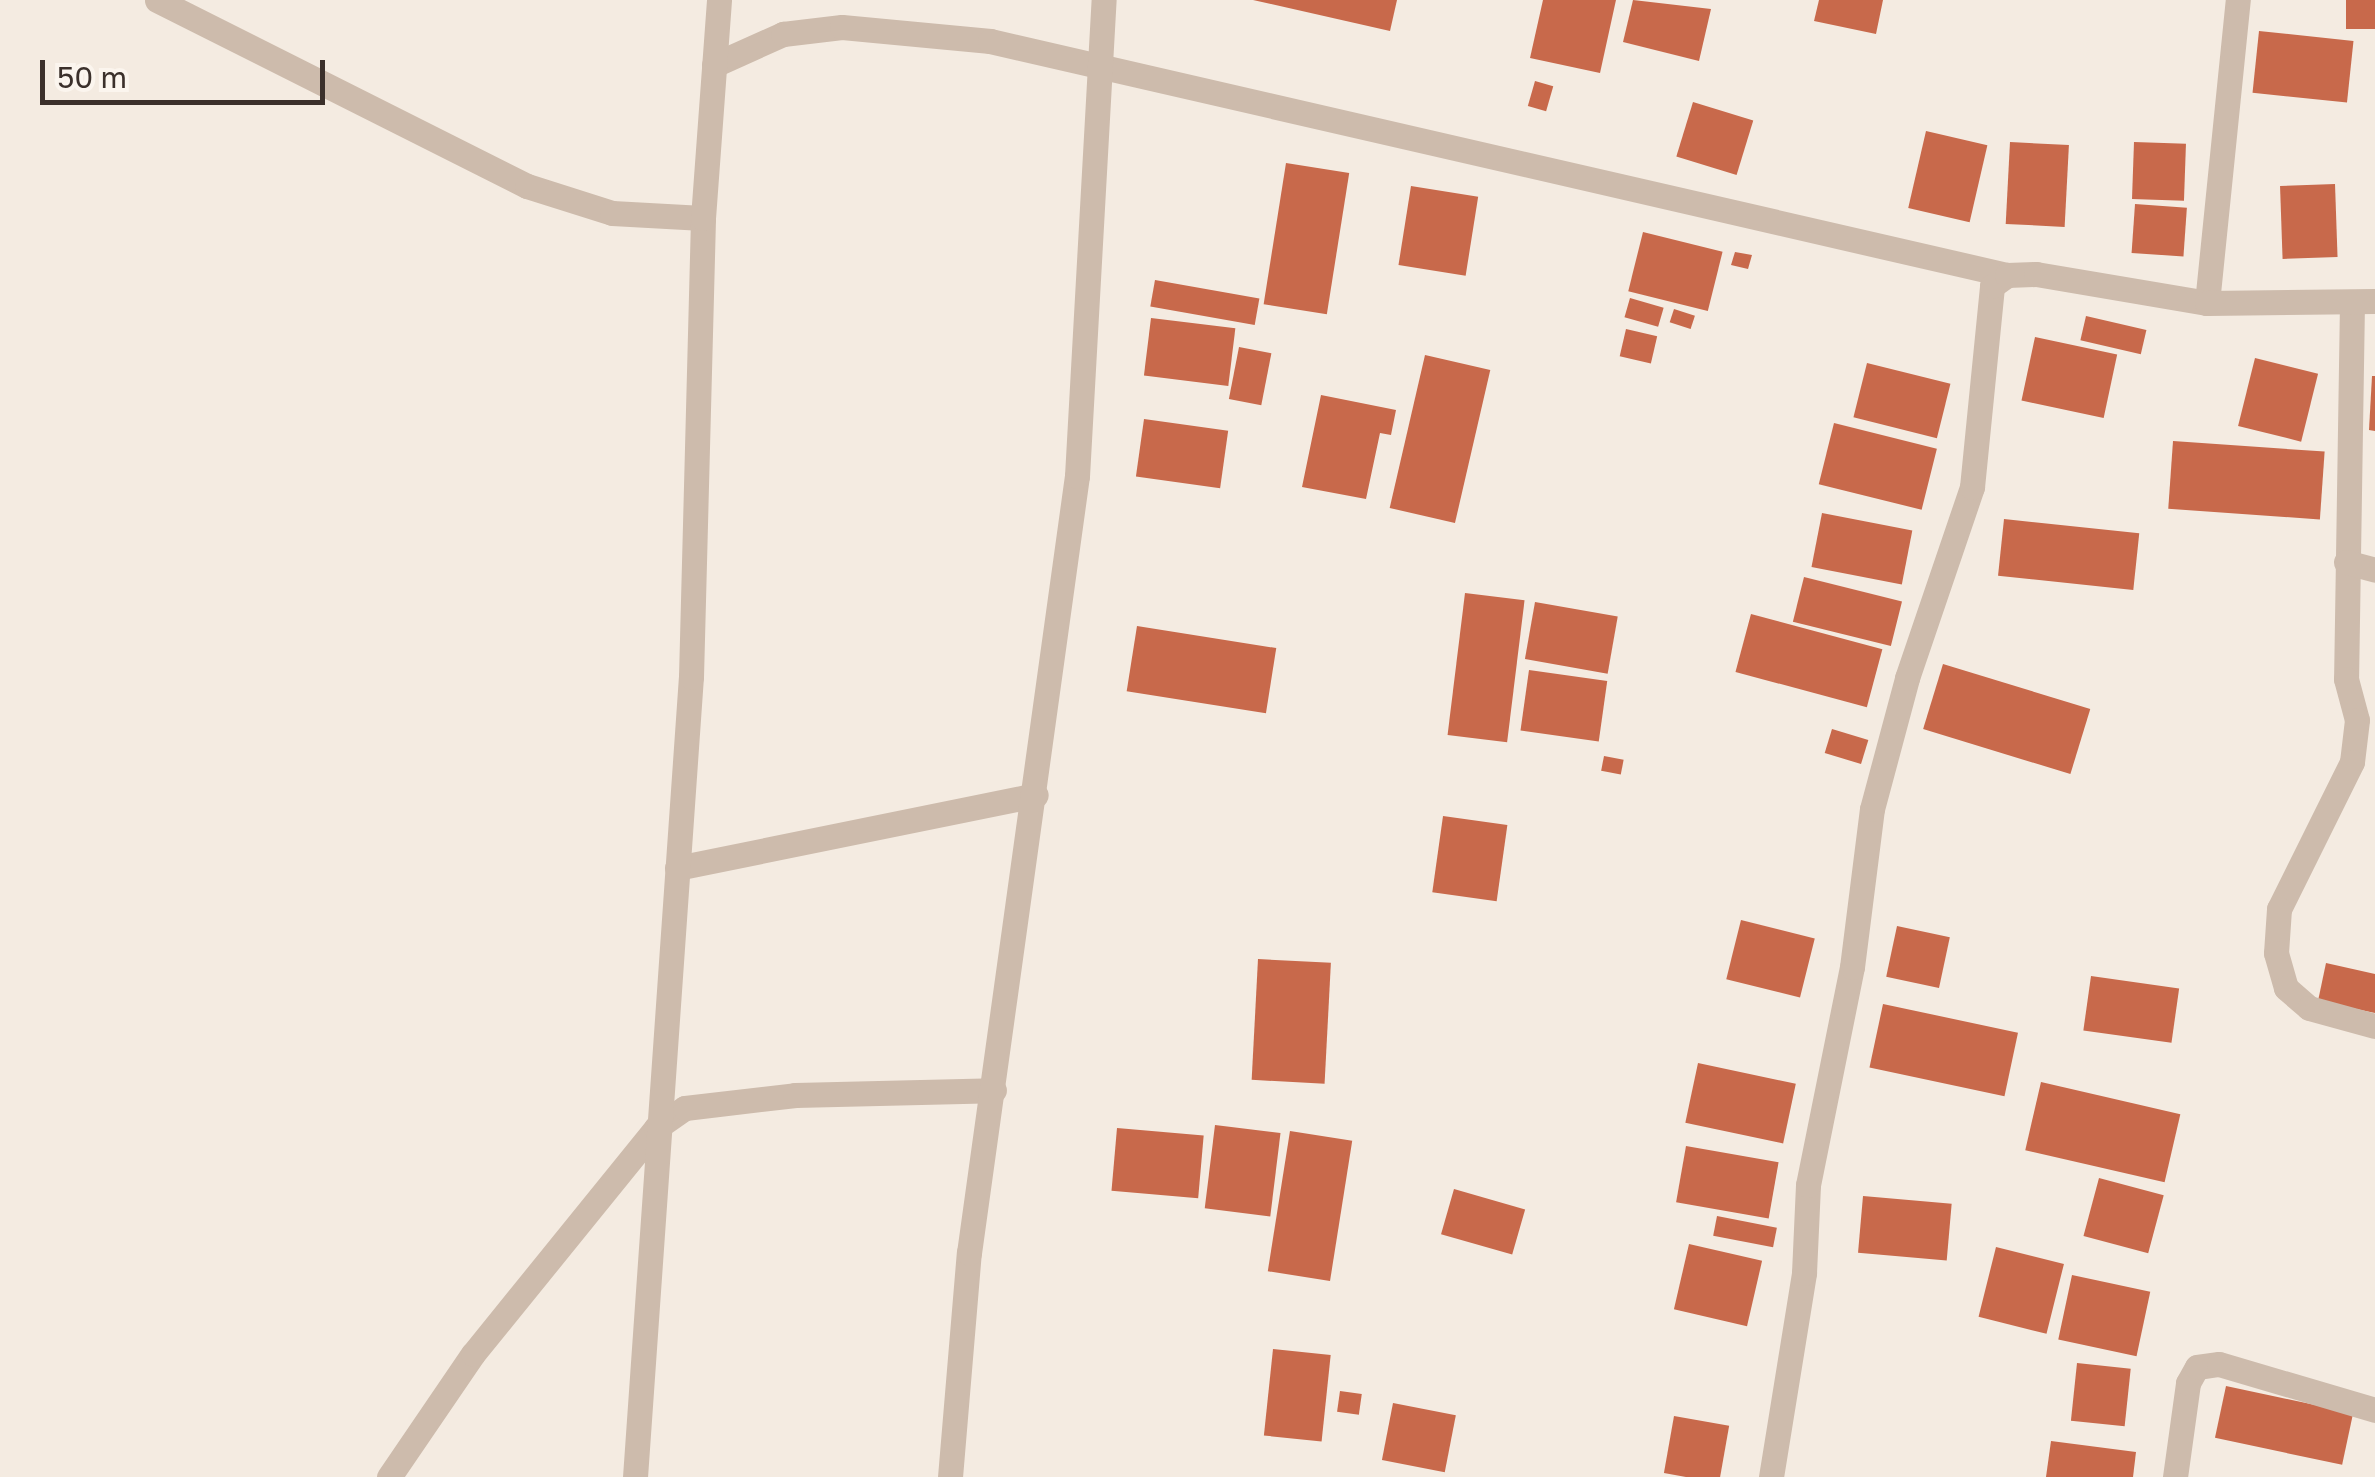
<!DOCTYPE html>
<html>
<head>
<meta charset="utf-8">
<style>
  body { margin:0 }
  #map { position:relative; width:2375px; height:1477px; overflow:hidden; background:#f4ebe1; font-family:"Golos Text",sans-serif }
  div>[style] { position:absolute }
  .building>* { inset:0; background:#c8694b; transform-origin:0 0 }
  .minor>* { height:25px; margin:-12.5px; padding:0 12.5px; transform-origin:12.5px; border-radius:12.5px; background:#cdbbac }
  span { translate:-50% -50%; white-space:nowrap; text-align:center; line-height:1.15; -webkit-text-stroke:8px #fbf5ee; paint-order:stroke }
  .scale { position:absolute; left:40px; top:60px; width:285px; height:45px; box-sizing:border-box; border:5px solid #3b302b; border-top:0; padding-left:12px; font-size:30px; line-height:35px; white-space:nowrap; color:#3b302b; -webkit-text-stroke:8px #fbf5ee; paint-order:stroke }
</style>
</head>
<body>
<div id="map">
  <div class="building">
    <div style="clip-path:polygon(1253px 0,1397px 0,1390px 31px)"></div>
    <div style="clip-path:polygon(1543px 0,1616px 0,1600px 73px,1530px 58px)"></div>
    <div style="clip-path:polygon(1633px 0,1711px 9px,1699px 61px,1623px 42px)"></div>
    <div style="clip-path:polygon(1819px 0,1883px 0,1876px 34px,1814px 21px)"></div>
    <div style="left:2346px;top:0;width:29px;height:29px"></div>
    <div style="left:2259px;top:31px;width:95px;height:62px;rotate:6deg"></div>
    <div style="left:1535px;top:81px;width:19px;height:26px;rotate:16deg"></div>
    <div style="left:1693px;top:102px;width:63px;height:57px;rotate:17deg"></div>
    <div style="left:1926px;top:131px;width:63px;height:79px;rotate:13deg"></div>
    <div style="left:2010px;top:142px;width:59px;height:82px;rotate:3deg"></div>
    <div style="left:2134px;top:142px;width:52px;height:57px;rotate:2deg"></div>
    <div style="left:1286px;top:163px;width:64px;height:143px;rotate:9deg"></div>
    <div style="left:2335px;top:184px;width:73px;height:55px;rotate:88deg"></div>
    <div style="left:1411px;top:186px;width:68px;height:80px;rotate:9deg"></div>
    <div style="left:2135px;top:204px;width:52px;height:49px;rotate:4deg"></div>
    <div style="left:1643px;top:232px;width:82px;height:61px;rotate:14deg"></div>
    <div style="clip-path:polygon(1735px 252px,1752px 255px,1748px 269px,1731px 265px)"></div>
    <div style="left:1155px;top:280px;width:106px;height:27px;rotate:10deg"></div>
    <div style="left:1630px;top:298px;width:35px;height:20px;rotate:16deg"></div>
    <div style="left:1674px;top:309px;width:22px;height:14px;rotate:18deg"></div>
    <div style="left:2086px;top:316px;width:62px;height:25px;rotate:13deg"></div>
    <div style="left:1151px;top:318px;width:85px;height:58px;rotate:7deg"></div>
    <div style="left:1626px;top:329px;width:32px;height:28px;rotate:13deg"></div>
    <div style="left:2035px;top:337px;width:84px;height:65px;rotate:12deg"></div>
    <div style="left:1239px;top:347px;width:33px;height:53px;rotate:11deg"></div>
    <div style="left:1425px;top:355px;width:67px;height:157px;rotate:13deg"></div>
    <div style="left:2255px;top:358px;width:65px;height:70px;rotate:14deg"></div>
    <div style="left:1867px;top:363px;width:86px;height:56px;rotate:14deg"></div>
    <div style="clip-path:polygon(2372px 376px,2375px 376px,2375px 431px,2369px 430px)"></div>
    <div style="clip-path:polygon(1321px 395px,1396px 410px,1391px 435px,1380px 433px,1366px 499px,1302px 487px)"></div>
    <div style="left:1144px;top:419px;width:85px;height:58px;rotate:8deg"></div>
    <div style="left:1834px;top:423px;width:106px;height:63px;rotate:14deg"></div>
    <div style="left:2173px;top:441px;width:152px;height:68px;rotate:4deg"></div>
    <div style="left:1822px;top:513px;width:92px;height:55px;rotate:11deg"></div>
    <div style="left:2004px;top:519px;width:136px;height:57px;rotate:6deg"></div>
    <div style="left:1804px;top:577px;width:101px;height:46px;rotate:14deg"></div>
    <div style="left:1465px;top:593px;width:60px;height:143px;rotate:7deg"></div>
    <div style="left:1535px;top:602px;width:84px;height:58px;rotate:10deg"></div>
    <div style="left:1751px;top:614px;width:136px;height:60px;rotate:15deg"></div>
    <div style="left:1137px;top:626px;width:141px;height:66px;rotate:9deg"></div>
    <div style="left:1943px;top:664px;width:154px;height:68px;rotate:17deg"></div>
    <div style="left:1529px;top:670px;width:79px;height:61px;rotate:8deg"></div>
    <div style="left:1832px;top:729px;width:38px;height:25px;rotate:17deg"></div>
    <div style="left:1604px;top:756px;width:20px;height:15px;rotate:11deg"></div>
    <div style="left:1443px;top:816px;width:65px;height:77px;rotate:8deg"></div>
    <div style="left:1741px;top:920px;width:76px;height:61px;rotate:14deg"></div>
    <div style="left:1897px;top:926px;width:54px;height:52px;rotate:12deg"></div>
    <div style="left:1258px;top:959px;width:73px;height:121px;rotate:3deg"></div>
    <div style="clip-path:polygon(2326px 963px,2375px 974px,2375px 1013px,2318px 1001px)"></div>
    <div style="left:2091px;top:976px;width:89px;height:55px;rotate:8deg"></div>
    <div style="left:1883px;top:1004px;width:138px;height:65px;rotate:12deg"></div>
    <div style="left:1698px;top:1063px;width:100px;height:61px;rotate:12deg"></div>
    <div style="left:2041px;top:1082px;width:143px;height:70px;rotate:13deg"></div>
    <div style="left:1215px;top:1125px;width:66px;height:84px;rotate:7deg"></div>
    <div style="left:1117px;top:1128px;width:87px;height:63px;rotate:5deg"></div>
    <div style="left:1290px;top:1131px;width:63px;height:142px;rotate:9deg"></div>
    <div style="left:1686px;top:1146px;width:94px;height:57px;rotate:10deg"></div>
    <div style="left:2099px;top:1178px;width:67px;height:60px;rotate:15deg"></div>
    <div style="left:1454px;top:1189px;width:74px;height:47px;rotate:16deg"></div>
    <div style="left:1863px;top:1196px;width:89px;height:57px;rotate:5deg"></div>
    <div style="left:1717px;top:1216px;width:61px;height:20px;rotate:11deg"></div>
    <div style="left:1689px;top:1244px;width:75px;height:67px;rotate:13deg"></div>
    <div style="left:1996px;top:1247px;width:70px;height:72px;rotate:14deg"></div>
    <div style="left:2072px;top:1275px;width:80px;height:66px;rotate:12deg"></div>
    <div style="left:1273px;top:1349px;width:58px;height:87px;rotate:6deg"></div>
    <div style="left:2077px;top:1363px;width:54px;height:58px;rotate:6deg"></div>
    <div style="left:2226px;top:1386px;width:130px;height:53px;rotate:12deg"></div>
    <div style="left:1340px;top:1391px;width:22px;height:21px;rotate:8deg"></div>
    <div style="left:1393px;top:1403px;width:64px;height:58px;rotate:11deg"></div>
    <div style="left:1674px;top:1416px;width:56px;height:58px;rotate:10deg"></div>
    <div style="clip-path:polygon(2051px 1441px,2136px 1452px,2133px 1477px,2046px 1477px)"></div>
  </div>
  <div class="minor">
    <div style="left:157px;top:0;width:414px;rotate:26.7deg"></div>
    <div style="left:527px;top:186px;width:89px;rotate:17.6deg"></div>
    <div style="left:612px;top:213px;width:91px;rotate:3.1deg"></div>
    <div style="left:714px;top:65px;width:76px;rotate:-24.2deg"></div>
    <div style="left:783px;top:34px;width:59px;rotate:-6.8deg"></div>
    <div style="left:842px;top:27px;width:149px;rotate:5.4deg"></div>
    <div style="left:990px;top:41px;width:1044px;rotate:12.96deg"></div>
    <div style="left:2352px;top:302px;width:377px;rotate:90.9deg"></div>
    <div style="left:2346px;top:679px;width:42px;rotate:75deg"></div>
    <div style="left:2357px;top:720px;width:42px;rotate:96.8deg"></div>
    <div style="left:2352px;top:762px;width:164px;rotate:116.4deg"></div>
    <div style="left:2279px;top:909px;width:44px;rotate:93.9deg"></div>
    <div style="left:2276px;top:953px;width:36px;rotate:74deg"></div>
    <div style="left:2286px;top:988px;width:30px;rotate:41deg"></div>
    <div style="left:2309px;top:1008px;width:68px;rotate:15.3deg"></div>
    <div style="left:2207px;top:303px;width:305px;rotate:-84.2deg"></div>
    <div style="left:2346px;top:562px;width:30px;rotate:15deg"></div>
    <div style="left:677px;top:868px;width:366px;rotate:-11.5deg"></div>
    <div style="left:389px;top:1477px;width:149px;rotate:-55.7deg"></div>
    <div style="left:473px;top:1354px;width:291px;rotate:-51deg"></div>
    <div style="left:656px;top:1128px;width:35px;rotate:-35deg"></div>
    <div style="left:685px;top:1108px;width:111px;rotate:-6.7deg"></div>
    <div style="left:795px;top:1095px;width:199px;rotate:-1.4deg"></div>
    <div style="left:635px;top:1477px;width:802px;rotate:-86deg"></div>
    <div style="left:691px;top:677px;width:459px;rotate:-88.5deg"></div>
    <div style="left:703px;top:218px;width:219px;rotate:-85.8deg"></div>
    <div style="left:950px;top:1477px;width:225px;rotate:-85.2deg"></div>
    <div style="left:969px;top:1253px;width:784px;rotate:-82.09deg"></div>
    <div style="left:1077px;top:476px;width:477px;rotate:-86.8deg"></div>
    <div style="left:1771px;top:1477px;width:207px;rotate:-80.8deg"></div>
    <div style="left:1804px;top:1273px;width:88px;rotate:-87.4deg"></div>
    <div style="left:1808px;top:1185px;width:222px;rotate:-78.6deg"></div>
    <div style="left:1852px;top:967px;width:159px;rotate:-82.8deg"></div>
    <div style="left:1872px;top:809px;width:136px;rotate:-75deg"></div>
    <div style="left:1907px;top:678px;width:202px;rotate:-71.2deg"></div>
    <div style="left:1972px;top:487px;width:202px;rotate:-84.3deg"></div>
    <div style="left:1992px;top:286px;width:19px;rotate:-36deg"></div>
    <div style="left:2007px;top:275px;width:29px;rotate:-2deg"></div>
    <div style="left:2036px;top:274px;width:173px;rotate:9.6deg"></div>
    <div style="left:2207px;top:303px;width:168px;rotate:-0.7deg"></div>
    <div style="left:2175px;top:1477px;width:95px;rotate:-82.1deg"></div>
    <div style="left:2188px;top:1383px;width:18px;rotate:-61deg"></div>
    <div style="left:2197px;top:1367px;width:22px;rotate:-8deg"></div>
    <div style="left:2219px;top:1364px;width:163px;rotate:16.4deg"></div>
  </div>
  <div class="scale">50 m</div>
</div>
</body>
</html>
